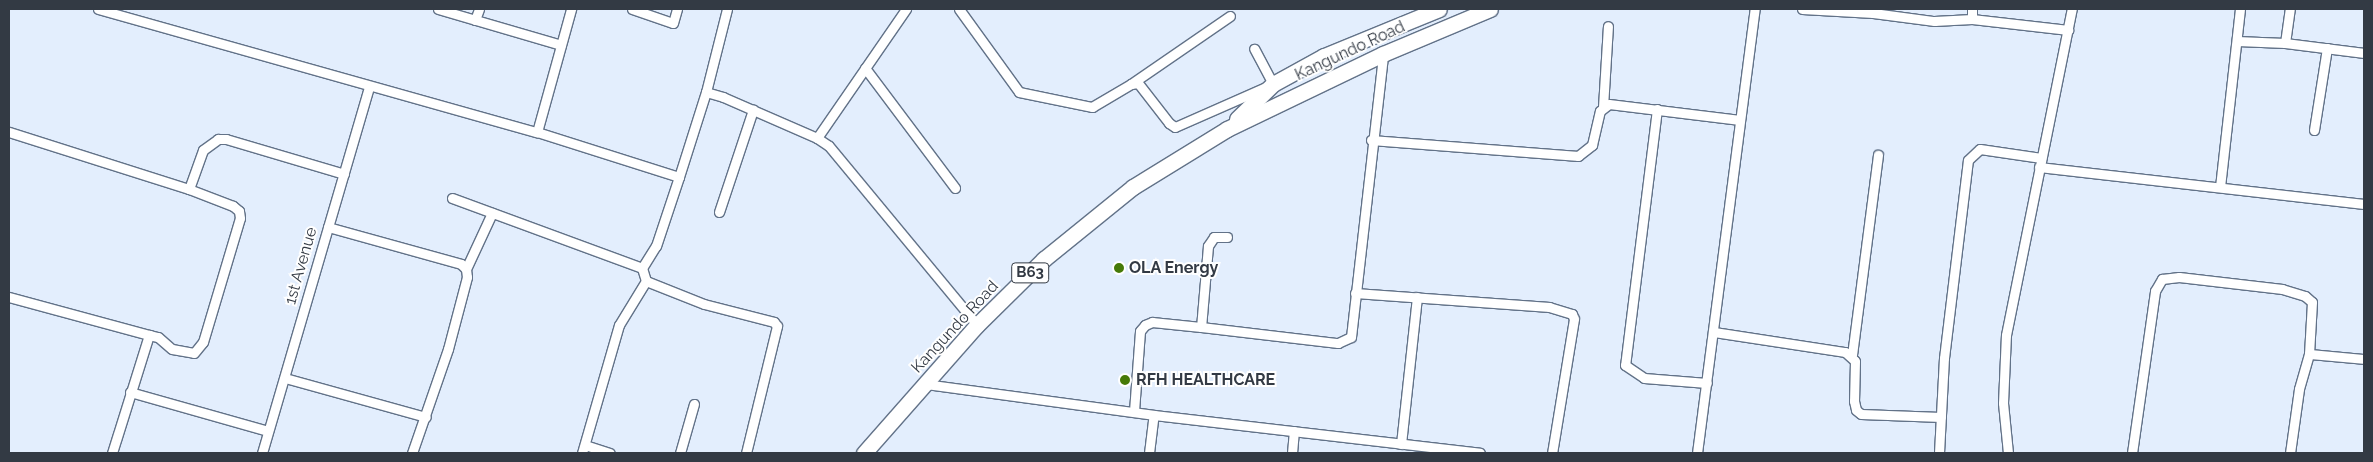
<!DOCTYPE html>
<html>
<head>
<meta charset="utf-8">
<style>
  body { margin:0 }
  #map { position:relative; width:2373px; height:462px; overflow:hidden; background:#e3eefd; font-family:Raleway,sans-serif }
  div>[style] { position:absolute }
  .roads { filter:drop-shadow(1px 0 #627288) drop-shadow(-1px 0 #627288) drop-shadow(0 1px #627288) drop-shadow(0 -1px #627288) }
  .minor>* { height:9px; margin:-4.5px; padding:0 4.5px; transform-origin:4.5px; border-radius:4.5px; background:#fff }
  .trunk>* { height:15px; margin:-7.5px; padding:0 7.5px; transform-origin:7.5px; border-radius:7.5px; background:#fff }
  .dots>* { width:14px; height:14px; translate:-50% -50%; box-sizing:border-box; border:2px solid #fff; border-radius:50% }
  span { translate:-50% -50%; white-space:nowrap; text-align:center; line-height:1.15; -webkit-text-stroke:4px #fff; paint-order:stroke }
  .shield-label span { padding:1px 4px; background:#fff; border:1px solid; border-radius:4px; -webkit-text-stroke-width:0 }
  .shield-label { font-size:15px; color:#333a44; font-weight:700 }
  .street-label { font-size:16px; color:#333a44 }
  .poi-label { font-size:16px; color:#333a44; font-weight:700 }
  .left { translate:0 -50%; text-align:left }
  .frame { position:absolute; inset:0; border:10px solid #333a44; pointer-events:none }
</style>
</head>
<body>
<div id="map">
  <div class="roads">
    <div class="minor">
      <div style="left:98px;top:9px;width:456px;rotate:15.7deg"></div>
      <div style="left:537px;top:132px;width:149px;rotate:17.6deg"></div>
      <div style="left:679px;top:177px;width:89px;rotate:-72.4deg"></div>
      <div style="left:706px;top:92px;width:18px;rotate:16deg"></div>
      <div style="left:723px;top:97px;width:103px;rotate:23.6deg"></div>
      <div style="left:817px;top:138px;width:14px;rotate:34deg"></div>
      <div style="left:829px;top:146px;width:232px;rotate:50.4deg"></div>
      <div style="left:438px;top:9px;width:128px;rotate:16.3deg"></div>
      <div style="left:632px;top:9px;width:43px;rotate:18.9deg"></div>
      <div style="left:673px;top:23px;width:15px;rotate:-74deg"></div>
      <div style="left:959px;top:9px;width:102px;rotate:54.1deg"></div>
      <div style="left:1019px;top:92px;width:75px;rotate:11.6deg"></div>
      <div style="left:1092px;top:107px;width:45px;rotate:-30.5deg"></div>
      <div style="left:1131px;top:84px;width:7px;rotate:-8deg"></div>
      <div style="left:1138px;top:83px;width:51px;rotate:52.2deg"></div>
      <div style="left:1169px;top:123px;width:7px;rotate:34deg"></div>
      <div style="left:1175px;top:127px;width:107px;rotate:-23.7deg"></div>
      <div style="left:1273px;top:84px;width:40px;rotate:-118deg"></div>
      <div style="left:1802px;top:9px;width:71px;rotate:3.2deg"></div>
      <div style="left:1873px;top:13px;width:62px;rotate:7.5deg"></div>
      <div style="left:1934px;top:21px;width:38px;rotate:-3deg"></div>
      <div style="left:1972px;top:19px;width:10px;rotate:-90deg"></div>
      <div style="left:1972px;top:19px;width:97px;rotate:6.5deg"></div>
      <div style="left:475px;top:20px;width:12px;rotate:-70deg"></div>
      <div style="left:2237px;top:41px;width:48px;rotate:2.4deg"></div>
      <div style="left:2285px;top:43px;width:80px;rotate:7.2deg"></div>
      <div style="left:2285px;top:43px;width:34px;rotate:-82deg"></div>
      <div style="left:865px;top:68px;width:150px;rotate:53.1deg"></div>
      <div style="left:1131px;top:84px;width:120px;rotate:-34.5deg"></div>
      <div style="left:706px;top:92px;width:86px;rotate:-75.8deg"></div>
      <div style="left:1603px;top:107px;width:81px;rotate:-86.5deg"></div>
      <div style="left:1657px;top:109px;width:258px;rotate:97.1deg"></div>
      <div style="left:1625px;top:365px;width:23px;rotate:34deg"></div>
      <div style="left:1644px;top:378px;width:63px;rotate:4.5deg"></div>
      <div style="left:2314px;top:130px;width:83px;rotate:-81deg"></div>
      <div style="left:9px;top:132px;width:189px;rotate:17.6deg"></div>
      <div style="left:537px;top:132px;width:128px;rotate:-74.5deg"></div>
      <div style="left:817px;top:138px;width:157px;rotate:-55.4deg"></div>
      <div style="left:1371px;top:140px;width:208px;rotate:4.4deg"></div>
      <div style="left:1578px;top:156px;width:18px;rotate:-38deg"></div>
      <div style="left:1592px;top:145px;width:35px;rotate:-77deg"></div>
      <div style="left:1600px;top:111px;width:11px;rotate:-38deg"></div>
      <div style="left:1609px;top:104px;width:132px;rotate:7deg"></div>
      <div style="left:2039px;top:167px;width:327px;rotate:6.5deg"></div>
      <div style="left:2220px;top:187px;width:179px;rotate:-83.6deg"></div>
      <div style="left:452px;top:198px;width:202px;rotate:20.2deg"></div>
      <div style="left:719px;top:212px;width:108px;rotate:-71.6deg"></div>
      <div style="left:328px;top:227px;width:138px;rotate:15.5deg"></div>
      <div style="left:461px;top:264px;width:7px;rotate:45deg"></div>
      <div style="left:466px;top:269px;width:8px;rotate:83deg"></div>
      <div style="left:467px;top:277px;width:74px;rotate:104.8deg"></div>
      <div style="left:448px;top:349px;width:110px;rotate:109.1deg"></div>
      <div style="left:1227px;top:237px;width:13px;rotate:180deg"></div>
      <div style="left:1214px;top:237px;width:11px;rotate:124deg"></div>
      <div style="left:1208px;top:246px;width:81px;rotate:94.9deg"></div>
      <div style="left:1201px;top:327px;width:138px;rotate:6.7deg"></div>
      <div style="left:1338px;top:343px;width:14px;rotate:-25deg"></div>
      <div style="left:1351px;top:337px;width:285px;rotate:-83.5deg"></div>
      <div style="left:466px;top:269px;width:62px;rotate:-65.1deg"></div>
      <div style="left:646px;top:281px;width:62px;rotate:21.6deg"></div>
      <div style="left:704px;top:304px;width:72px;rotate:14.4deg"></div>
      <div style="left:774px;top:322px;width:5px;rotate:53deg"></div>
      <div style="left:777px;top:326px;width:131px;rotate:103.7deg"></div>
      <div style="left:1355px;top:293px;width:195px;rotate:4.1deg"></div>
      <div style="left:1549px;top:307px;width:24px;rotate:17deg"></div>
      <div style="left:1572px;top:314px;width:5px;rotate:68deg"></div>
      <div style="left:1574px;top:319px;width:136px;rotate:99.3deg"></div>
      <div style="left:9px;top:297px;width:145px;rotate:15.2deg"></div>
      <div style="left:1714px;top:332px;width:133px;rotate:8.7deg"></div>
      <div style="left:1845px;top:352px;width:13px;rotate:42deg"></div>
      <div style="left:1855px;top:361px;width:40px;rotate:91.4deg"></div>
      <div style="left:1854px;top:401px;width:9px;rotate:77deg"></div>
      <div style="left:1856px;top:410px;width:6px;rotate:39deg"></div>
      <div style="left:1861px;top:414px;width:80px;rotate:2.1deg"></div>
      <div style="left:2309px;top:354px;width:55px;rotate:5.2deg"></div>
      <div style="left:1852px;top:355px;width:202px;rotate:-82.6deg"></div>
      <div style="left:285px;top:378px;width:146px;rotate:15.5deg"></div>
      <div style="left:925px;top:384px;width:231px;rotate:7.7deg"></div>
      <div style="left:1154px;top:415px;width:328px;rotate:6.6deg"></div>
      <div style="left:130px;top:392px;width:143px;rotate:15.8deg"></div>
      <div style="left:1134px;top:411px;width:80px;rotate:-85.7deg"></div>
      <div style="left:1140px;top:331px;width:8px;rotate:-50deg"></div>
      <div style="left:1145px;top:325px;width:8px;rotate:-23deg"></div>
      <div style="left:1152px;top:322px;width:49px;rotate:5.8deg"></div>
      <div style="left:1401px;top:444px;width:148px;rotate:-83.8deg"></div>
      <div style="left:585px;top:445px;width:26px;rotate:18deg"></div>
      <div style="left:112px;top:453px;width:124px;rotate:-72.6deg"></div>
      <div style="left:149px;top:335px;width:9px;rotate:13deg"></div>
      <div style="left:158px;top:337px;width:18px;rotate:41deg"></div>
      <div style="left:172px;top:349px;width:22px;rotate:10deg"></div>
      <div style="left:194px;top:353px;width:14px;rotate:-51deg"></div>
      <div style="left:203px;top:342px;width:129px;rotate:-73.4deg"></div>
      <div style="left:240px;top:218px;width:7px;rotate:-98deg"></div>
      <div style="left:239px;top:211px;width:8px;rotate:-140deg"></div>
      <div style="left:233px;top:206px;width:47px;rotate:-158.9deg"></div>
      <div style="left:189px;top:189px;width:41px;rotate:-70.3deg"></div>
      <div style="left:203px;top:150px;width:19px;rotate:-36deg"></div>
      <div style="left:218px;top:139px;width:8px"></div>
      <div style="left:226px;top:139px;width:123px;rotate:16.5deg"></div>
      <div style="left:262px;top:453px;width:381px;rotate:-73.7deg"></div>
      <div style="left:582px;top:453px;width:133px;rotate:-73.9deg"></div>
      <div style="left:619px;top:325px;width:52px;rotate:-58.5deg"></div>
      <div style="left:646px;top:281px;width:14px;rotate:-107deg"></div>
      <div style="left:642px;top:268px;width:26px;rotate:-58deg"></div>
      <div style="left:656px;top:246px;width:73px;rotate:-71.6deg"></div>
      <div style="left:680px;top:453px;width:51px;rotate:-74.1deg"></div>
      <div style="left:1149px;top:453px;width:38px;rotate:-83deg"></div>
      <div style="left:1292px;top:453px;width:22px;rotate:-85deg"></div>
      <div style="left:1697px;top:453px;width:448px;rotate:-82.6deg"></div>
      <div style="left:1939px;top:453px;width:95px;rotate:-87deg"></div>
      <div style="left:1944px;top:358px;width:199px;rotate:-83.1deg"></div>
      <div style="left:1968px;top:160px;width:16px;rotate:-43deg"></div>
      <div style="left:1980px;top:149px;width:62px;rotate:8.4deg"></div>
      <div style="left:2008px;top:453px;width:50px;rotate:-95.7deg"></div>
      <div style="left:2003px;top:403px;width:68px;rotate:-87.5deg"></div>
      <div style="left:2006px;top:335px;width:333px;rotate:-78.6deg"></div>
      <div style="left:2132px;top:453px;width:164px;rotate:-81.9deg"></div>
      <div style="left:2155px;top:291px;width:14px;rotate:-60deg"></div>
      <div style="left:2162px;top:279px;width:17px;rotate:-7deg"></div>
      <div style="left:2179px;top:277px;width:104px;rotate:6.6deg"></div>
      <div style="left:2282px;top:289px;width:24px;rotate:17deg"></div>
      <div style="left:2305px;top:296px;width:9px;rotate:41deg"></div>
      <div style="left:2312px;top:302px;width:52px;rotate:93.3deg"></div>
      <div style="left:2309px;top:354px;width:36px;rotate:106deg"></div>
      <div style="left:2299px;top:389px;width:65px;rotate:98deg"></div>
    </div>
    <div class="trunk">
      <div style="left:1237px;top:119px;width:50px;rotate:-44.2deg"></div>
      <div style="left:1273px;top:84px;width:58px;rotate:-28.8deg"></div>
      <div style="left:1324px;top:56px;width:124px;rotate:-22.2deg"></div>
      <div style="left:864px;top:453px;width:171px;rotate:-48.6deg"></div>
      <div style="left:977px;top:325px;width:94px;rotate:-44.6deg"></div>
      <div style="left:1044px;top:259px;width:114px;rotate:-39deg"></div>
      <div style="left:1133px;top:187px;width:110px;rotate:-31.7deg"></div>
      <div style="left:1227px;top:129px;width:173px;rotate:-25.7deg"></div>
      <div style="left:1383px;top:54px;width:116px;rotate:-22.8deg"></div>
    </div>
  </div>
  <div class="dots">
    <div style="left:1119px;top:268px;background:#467a08"></div>
    <div style="left:1125px;top:380px;background:#467a08"></div>
  </div>
  <div class="shield-label">
    <span style="left:1030px;top:273px">B63</span>
  </div>
  <div class="street-label">
    <span style="left:1350px;top:51px;rotate:-25deg">Kangundo Road</span>
    <span style="left:301px;top:266px;rotate:-74deg">1st Avenue</span>
    <span style="left:955px;top:327px;rotate:-47deg">Kangundo Road</span>
  </div>
  <div class="poi-label">
    <span class="left" style="left:1129px;top:268px">OLA Energy</span>
    <span class="left" style="left:1136px;top:380px">RFH HEALTHCARE</span>
  </div>
  <div class="frame"></div>
</div>
</body>
</html>
